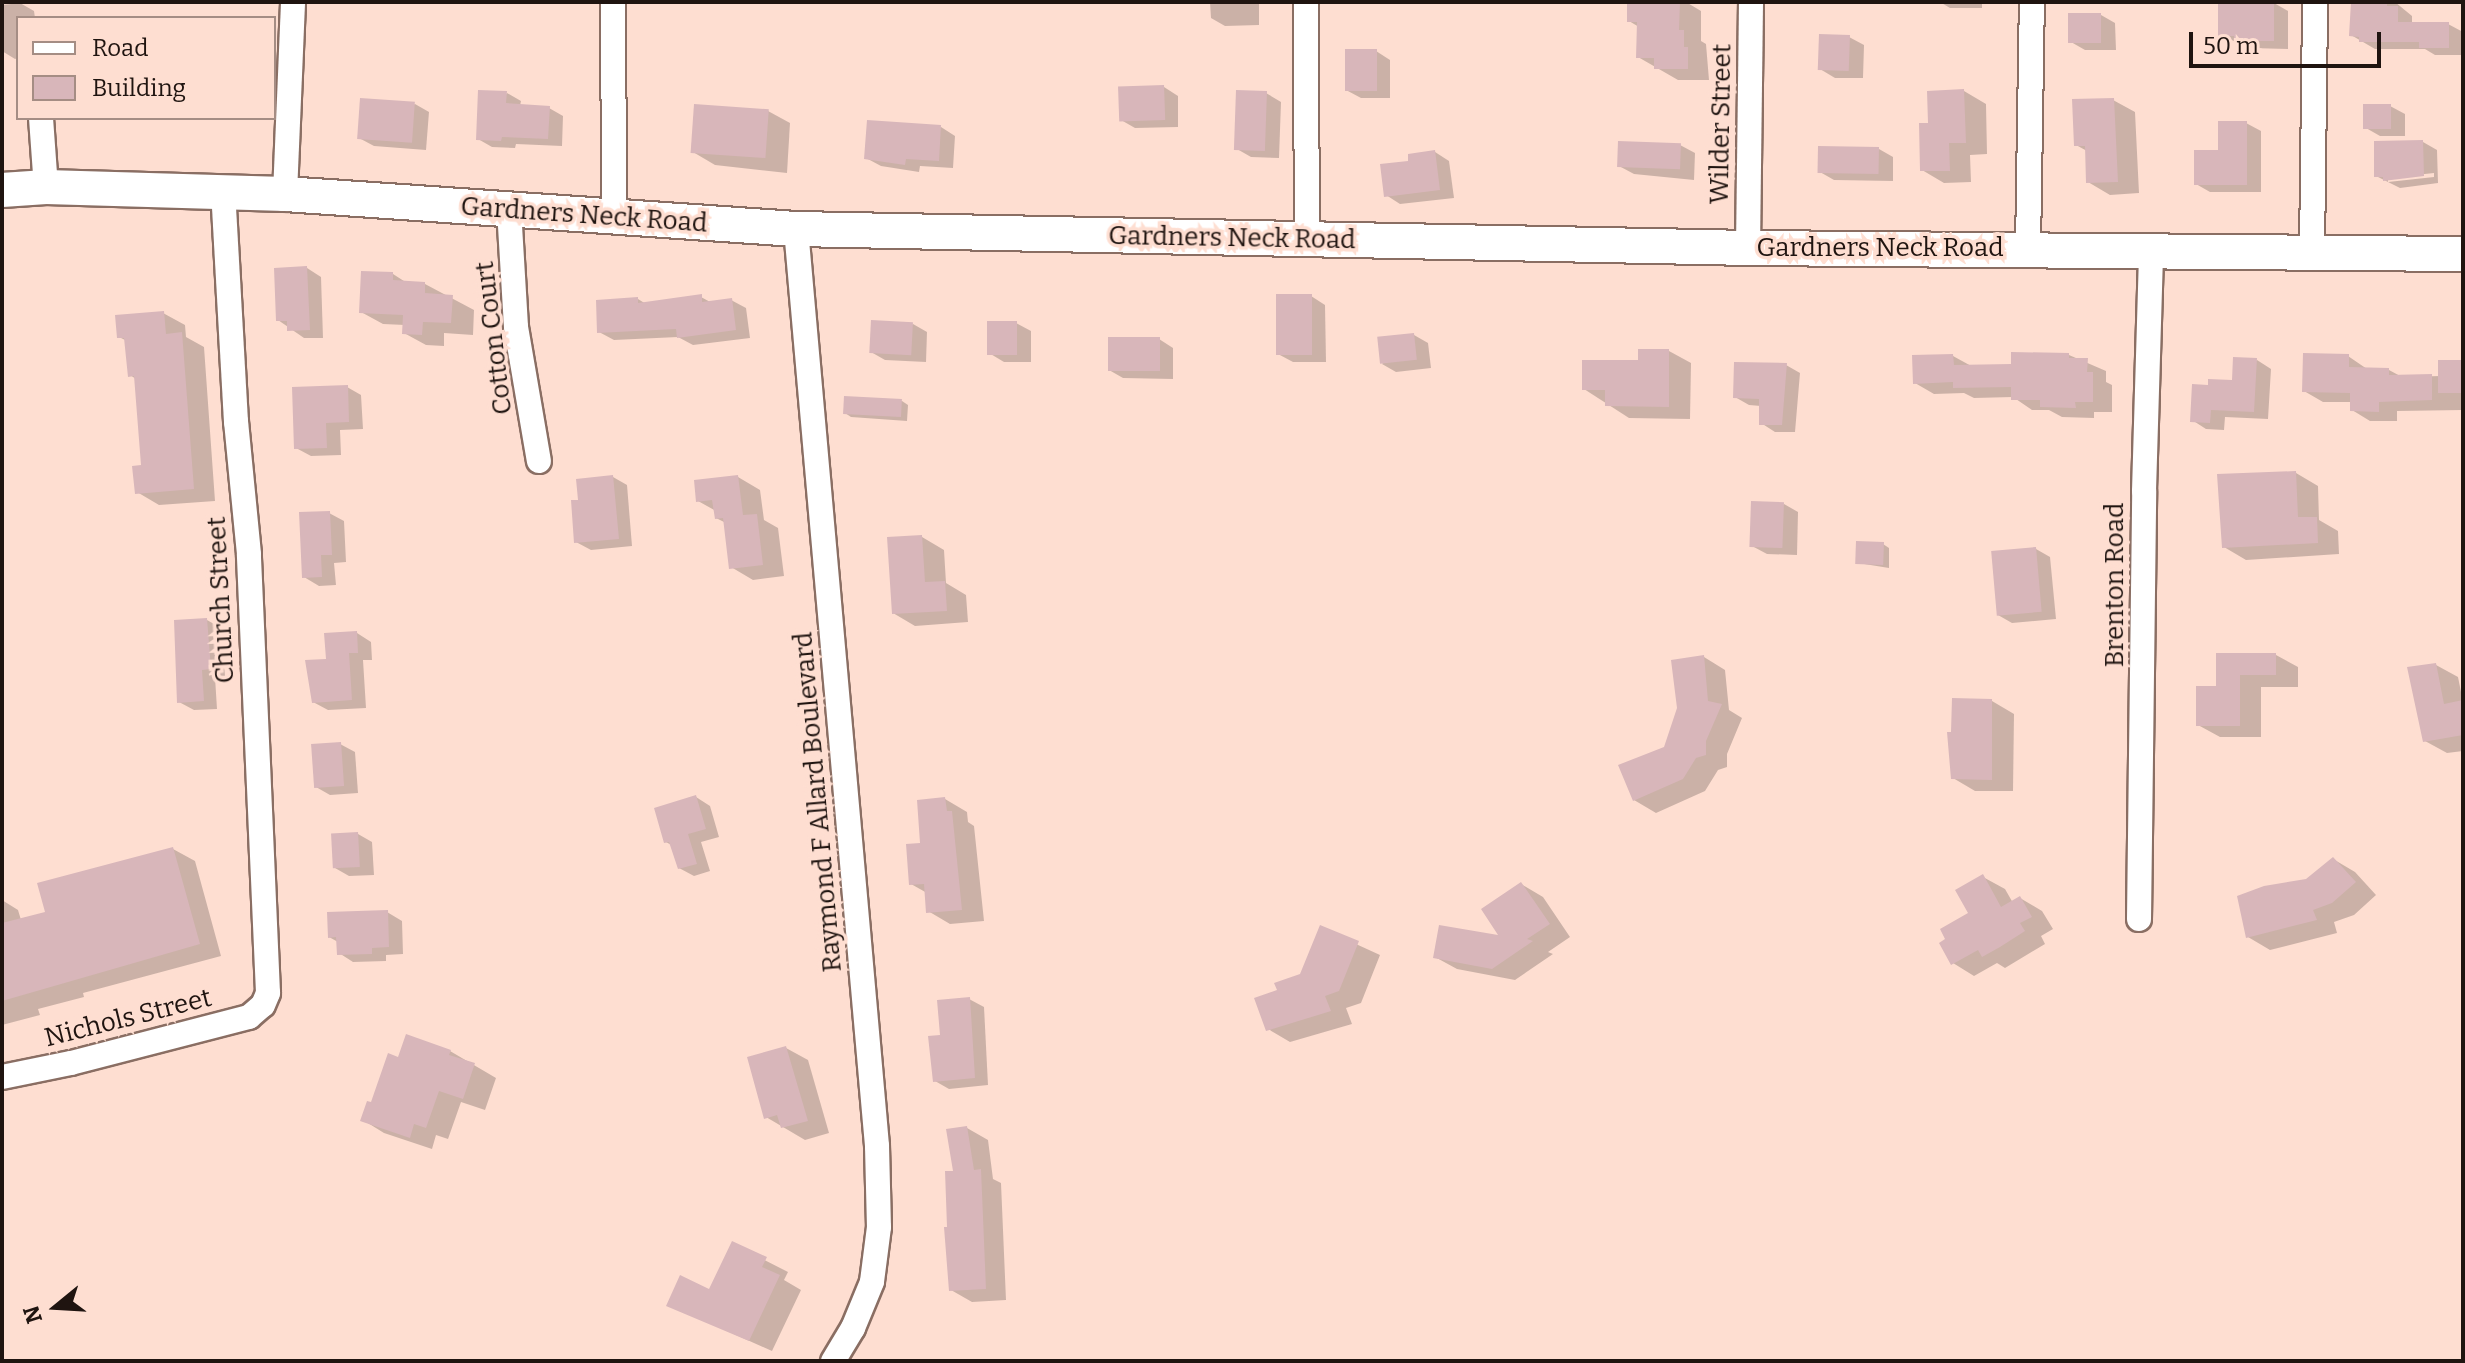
<!DOCTYPE html>
<html>
<head>
<meta charset="utf-8">
<style>
  body { margin:0 }
  #map { position:relative; width:2465px; height:1363px; overflow:hidden; background:#feded1; font-family:Bitter,serif }
  div>[style] { position:absolute }
  .shadow>* { inset:0; background:#0003 }
  .building>* { inset:0; background:#d8b6ba; transform-origin:0 0 }
  .roads { filter:drop-shadow(2px 0 #8a6e63) drop-shadow(-2px 0 #8a6e63) drop-shadow(0 2px #8a6e63) drop-shadow(0 -2px #8a6e63) }
  .street>* { height:24px; margin:-12px; padding:0 12px; transform-origin:12px; border-radius:12px; background:#fff }
  .secondary>* { height:34px; margin:-17px; padding:0 17px; transform-origin:17px; border-radius:17px; background:#fff }
  span { translate:-50% -50%; white-space:nowrap; text-align:center; line-height:1.15; -webkit-text-stroke:7px #feded1; paint-order:stroke }
  .street-label { font-size:26px; color:#1f1410 }
  .frame { position:absolute; inset:0; border:4px solid #1f1410; pointer-events:none }
  .legend { position:absolute; left:16px; top:16px; width:260px; height:104px; box-sizing:border-box; background:#feded1; border:2px solid #a58d84; margin:0; padding:10px 14px; list-style:none; font-size:24px; color:#1f1410 }
  .legend li { display:flex; align-items:center; gap:16px; height:40px }
  .legend b { width:40px; border:2px solid #a58d84 }
  .north { position:absolute; left:16px; top:1267px; width:80px; height:80px; -webkit-text-stroke:6px #feded1; paint-order:stroke; rotate:252deg; font-size:22px; font-weight:700; line-height:32px; text-align:center; color:#1f1410 }
  .north::after { content:''; display:block; margin:auto; width:28px; height:36px; background:#1f1410; clip-path:polygon(50% 0,100% 100%,50% 72%,0 100%) }
  .scale { position:absolute; left:2189px; top:32px; width:192px; height:36px; box-sizing:border-box; border:4px solid #1f1410; border-top:0; padding-left:10px; font-size:24px; line-height:28px; white-space:nowrap; color:#1f1410; -webkit-text-stroke:6px #feded1; paint-order:stroke }
</style>
</head>
<body>
<div id="map">
  <div class="shadow">
    <div style="clip-path:polygon(1210px 2px,1259px 2px,1259px 25px,1225px 26px,1211px 18px)"></div>
    <div style="clip-path:polygon(1629px 2px,1686px 2px,1701px 11px,1701px 41px,1706px 44px,1709px 80px,1678px 80px,1638px 57px,1639px 27px,1629px 21px)"></div>
    <div style="clip-path:polygon(1940px 2px,1982px 2px,1982px 8px,1950px 8px)"></div>
    <div style="clip-path:polygon(2353px 2px,2395px 2px,2412px 16px,2412px 24px,2448px 24px,2463px 32px,2463px 55px,2435px 55px,2425px 49px,2375px 49px,2351px 35px)"></div>
    <div style="clip-path:polygon(20px 3px,34px 11px,35px 18px,18px 18px,18px 58px,15px 59px,2px 51px,2px 5px)"></div>
    <div style="clip-path:polygon(2274px 3px,2288px 11px,2288px 49px,2250px 48px,2220px 35px)"></div>
    <div style="clip-path:polygon(2101px 15px,2115px 23px,2116px 50px,2085px 50px,2071px 42px)"></div>
    <div style="clip-path:polygon(1849px 37px,1864px 45px,1863px 78px,1835px 78px,1820px 69px)"></div>
    <div style="clip-path:polygon(1376px 51px,1390px 60px,1390px 98px,1361px 98px,1346px 90px)"></div>
    <div style="clip-path:polygon(1164px 87px,1178px 96px,1178px 127px,1135px 128px,1121px 120px)"></div>
    <div style="clip-path:polygon(1964px 91px,1986px 104px,1987px 154px,1970px 155px,1971px 182px,1944px 183px,1922px 170px,1930px 125px)"></div>
    <div style="clip-path:polygon(507px 93px,521px 101px,520px 106px,549px 108px,563px 116px,562px 146px,516px 144px,515px 148px,492px 147px,478px 139px)"></div>
    <div style="clip-path:polygon(1266px 93px,1281px 102px,1279px 158px,1251px 157px,1237px 149px)"></div>
    <div style="clip-path:polygon(2113px 100px,2135px 112px,2139px 193px,2110px 195px,2088px 182px,2087px 151px,2076px 145px)"></div>
    <div style="clip-path:polygon(415px 104px,429px 112px,426px 150px,374px 146px,359px 138px)"></div>
    <div style="clip-path:polygon(2390px 106px,2405px 114px,2405px 136px,2380px 136px,2366px 128px)"></div>
    <div style="clip-path:polygon(768px 111px,790px 123px,787px 173px,715px 165px,693px 152px)"></div>
    <div style="clip-path:polygon(2246px 123px,2261px 131px,2261px 192px,2210px 192px,2196px 184px)"></div>
    <div style="clip-path:polygon(941px 127px,955px 136px,953px 168px,920px 166px,919px 172px,881px 166px,866px 158px)"></div>
    <div style="clip-path:polygon(2423px 142px,2437px 150px,2438px 183px,2400px 188px,2388px 182px,2434px 177px,2434px 173px,2388px 178px,2388px 182px,2376px 176px)"></div>
    <div style="clip-path:polygon(1680px 145px,1695px 153px,1694px 180px,1634px 174px,1619px 166px)"></div>
    <div style="clip-path:polygon(1879px 149px,1893px 157px,1893px 181px,1834px 180px,1820px 172px)"></div>
    <div style="clip-path:polygon(1435px 152px,1449px 161px,1454px 198px,1400px 204px,1386px 195px,1410px 162px)"></div>
    <div style="clip-path:polygon(307px 268px,321px 277px,323px 338px,304px 338px,278px 320px)"></div>
    <div style="clip-path:polygon(393px 274px,407px 283px,425px 284px,474px 310px,473px 335px,444px 333px,444px 346px,426px 345px,404px 333px,405px 325px,383px 324px,361px 312px)"></div>
    <div style="clip-path:polygon(1311px 296px,1325px 305px,1326px 362px,1293px 362px,1278px 354px)"></div>
    <div style="clip-path:polygon(701px 297px,712px 303px,731px 300px,746px 308px,750px 338px,693px 345px,678px 337px,614px 340px,599px 332px,638px 299px,646px 304px)"></div>
    <div style="clip-path:polygon(163px 313px,185px 325px,186px 337px,204px 347px,215px 501px,159px 505px,137px 492px,143px 467px,136px 379px,130px 375px,127px 341px,119px 337px)"></div>
    <div style="clip-path:polygon(1016px 323px,1031px 331px,1031px 362px,1004px 362px,989px 353px)"></div>
    <div style="clip-path:polygon(913px 324px,927px 332px,926px 362px,885px 360px,871px 352px)"></div>
    <div style="clip-path:polygon(1414px 335px,1428px 343px,1431px 368px,1396px 372px,1382px 364px)"></div>
    <div style="clip-path:polygon(1159px 339px,1173px 348px,1173px 379px,1123px 378px,1109px 370px)"></div>
    <div style="clip-path:polygon(1669px 351px,1691px 363px,1690px 419px,1629px 418px,1584px 389px)"></div>
    <div style="clip-path:polygon(2069px 355px,2106px 371px,2106px 382px,2112px 385px,2112px 412px,2094px 412px,2094px 418px,2062px 417px,2049px 410px,2032px 410px,2013px 397px,1974px 398px,1964px 393px,1934px 394px,1915px 383px,1953px 356px,1973px 367px,2013px 366px)"></div>
    <div style="clip-path:polygon(2348px 356px,2367px 369px,2389px 370px,2402px 377px,2441px 376px,2463px 362px,2463px 410px,2397px 411px,2397px 421px,2370px 421px,2352px 410px,2352px 402px,2323px 402px,2304px 391px)"></div>
    <div style="clip-path:polygon(2257px 360px,2271px 369px,2268px 419px,2225px 417px,2224px 430px,2206px 429px,2192px 420px,2210px 387px,2234px 382px)"></div>
    <div style="clip-path:polygon(1786px 365px,1800px 373px,1795px 432px,1775px 432px,1761px 423px,1761px 406px,1749px 405px,1735px 397px)"></div>
    <div style="clip-path:polygon(347px 387px,361px 395px,363px 429px,340px 430px,341px 455px,311px 456px,296px 448px)"></div>
    <div style="clip-path:polygon(902px 401px,908px 405px,907px 421px,851px 417px,845px 413px)"></div>
    <div style="clip-path:polygon(2296px 473px,2318px 486px,2319px 520px,2338px 531px,2339px 554px,2246px 560px,2224px 547px)"></div>
    <div style="clip-path:polygon(613px 477px,627px 485px,632px 546px,591px 550px,576px 542px,580px 502px)"></div>
    <div style="clip-path:polygon(738px 477px,760px 490px,764px 520px,778px 528px,784px 576px,753px 580px,731px 567px,726px 523px,716px 518px,716px 511px,698px 501px)"></div>
    <div style="clip-path:polygon(1784px 504px,1798px 512px,1797px 555px,1767px 554px,1752px 546px)"></div>
    <div style="clip-path:polygon(329px 513px,344px 521px,346px 562px,334px 563px,336px 585px,319px 586px,304px 577px)"></div>
    <div style="clip-path:polygon(922px 537px,944px 550px,946px 583px,966px 595px,968px 622px,915px 626px,893px 613px)"></div>
    <div style="clip-path:polygon(1883px 544px,1889px 548px,1889px 568px,1858px 563px)"></div>
    <div style="clip-path:polygon(2036px 549px,2050px 557px,2056px 619px,2012px 623px,1998px 615px)"></div>
    <div style="clip-path:polygon(207px 620px,221px 628px,225px 676px,215px 677px,217px 709px,194px 710px,179px 702px)"></div>
    <div style="clip-path:polygon(357px 633px,371px 642px,372px 660px,363px 660px,366px 708px,328px 710px,313px 702px,328px 661px)"></div>
    <div style="clip-path:polygon(2218px 655px,2276px 655px,2298px 667px,2298px 687px,2261px 687px,2261px 737px,2220px 737px,2198px 725px,2218px 688px)"></div>
    <div style="clip-path:polygon(1704px 657px,1725px 670px,1729px 710px,1742px 718px,1727px 754px,1727px 767px,1718px 770px,1705px 791px,1656px 813px,1634px 800px,1665px 748px)"></div>
    <div style="clip-path:polygon(2436px 665px,2458px 677px,2463px 702px,2463px 751px,2447px 753px,2425px 741px)"></div>
    <div style="clip-path:polygon(1992px 701px,2014px 714px,2013px 791px,1975px 791px,1953px 778px)"></div>
    <div style="clip-path:polygon(340px 744px,355px 752px,358px 793px,330px 795px,316px 787px)"></div>
    <div style="clip-path:polygon(696px 797px,710px 806px,719px 837px,701px 842px,710px 871px,694px 876px,679px 868px,673px 846px,666px 842px)"></div>
    <div style="clip-path:polygon(945px 799px,967px 812px,968px 822px,974px 826px,984px 921px,950px 924px,928px 911px,927px 893px,911px 884px,923px 844px)"></div>
    <div style="clip-path:polygon(358px 834px,372px 842px,374px 875px,349px 876px,335px 868px)"></div>
    <div style="clip-path:polygon(173px 849px,195px 861px,221px 956px,83px 993px,84px 997px,38px 1009px,40px 1015px,2px 1025px,2px 900px,18px 910px,21px 920px,47px 913px)"></div>
    <div style="clip-path:polygon(2333px 859px,2355px 872px,2376px 895px,2354px 915px,2334px 922px,2337px 933px,2270px 950px,2248px 937px)"></div>
    <div style="clip-path:polygon(1983px 877px,2005px 889px,2013px 903px,2020px 898px,2042px 911px,2053px 929px,2041px 936px,2045px 944px,2005px 968px,1997px 963px,1974px 976px,1953px 963px)"></div>
    <div style="clip-path:polygon(1521px 884px,1543px 897px,1570px 937px,1548px 952px,1553px 954px,1515px 980px,1457px 969px,1435px 957px,1502px 938px)"></div>
    <div style="clip-path:polygon(387px 912px,402px 921px,403px 954px,386px 955px,386px 961px,353px 962px,339px 953px,338px 942px,329px 937px)"></div>
    <div style="clip-path:polygon(1321px 928px,1380px 955px,1361px 1003px,1346px 1008px,1352px 1024px,1290px 1042px,1268px 1029px,1302px 975px)"></div>
    <div style="clip-path:polygon(969px 999px,984px 1007px,988px 1085px,949px 1089px,935px 1081px,942px 1037px)"></div>
    <div style="clip-path:polygon(786px 1048px,808px 1060px,829px 1133px,805px 1140px,766px 1117px)"></div>
    <div style="clip-path:polygon(450px 1051px,496px 1078px,485px 1110px,461px 1102px,448px 1139px,436px 1135px,432px 1149px,384px 1133px,363px 1120px,400px 1059px)"></div>
    <div style="clip-path:polygon(967px 1128px,988px 1140px,993px 1179px,1001px 1183px,1006px 1300px,972px 1302px,951px 1290px,956px 1172px)"></div>
    <div style="clip-path:polygon(733px 1244px,788px 1272px,784px 1280px,801px 1290px,772px 1351px,669px 1305px,710px 1292px)"></div>
  </div>
  <div class="building">
    <div style="clip-path:polygon(1627px 2px,1680px 2px,1679px 30px,1684px 30px,1684px 47px,1688px 47px,1688px 69px,1654px 69px,1654px 58px,1636px 58px,1637px 22px,1627px 22px)"></div>
    <div style="clip-path:polygon(2218px 2px,2274px 2px,2274px 41px,2234px 41px,2234px 36px,2218px 36px)"></div>
    <div style="clip-path:polygon(2351px 2px,2387px 2px,2387px 6px,2398px 6px,2398px 22px,2449px 22px,2449px 48px,2419px 48px,2419px 42px,2359px 42px,2359px 37px,2349px 36px)"></div>
    <div style="left:2068px;top:13px;width:33px;height:30px"></div>
    <div style="left:1819px;top:34px;width:31px;height:36px;rotate:2deg"></div>
    <div style="left:1345px;top:49px;width:32px;height:42px"></div>
    <div style="left:1164px;top:85px;width:35px;height:46px;rotate:88deg"></div>
    <div style="clip-path:polygon(1964px 89px,1966px 143px,1949px 143px,1950px 171px,1920px 171px,1919px 123px,1928px 123px,1927px 91px)"></div>
    <div style="clip-path:polygon(478px 90px,507px 91px,506px 103px,550px 106px,548px 139px,502px 137px,501px 141px,476px 140px)"></div>
    <div style="left:1236px;top:90px;width:31px;height:60px;rotate:2deg"></div>
    <div style="left:360px;top:98px;width:55px;height:41px;rotate:4deg"></div>
    <div style="clip-path:polygon(2114px 98px,2118px 182px,2086px 183px,2085px 146px,2074px 146px,2072px 99px)"></div>
    <div style="left:694px;top:104px;width:75px;height:49px;rotate:4deg"></div>
    <div style="left:2363px;top:104px;width:28px;height:25px"></div>
    <div style="clip-path:polygon(867px 120px,941px 125px,939px 161px,906px 159px,905px 165px,864px 159px)"></div>
    <div style="clip-path:polygon(2218px 121px,2247px 121px,2247px 185px,2194px 185px,2194px 150px,2218px 150px)"></div>
    <div style="clip-path:polygon(2423px 140px,2424px 176px,2383px 181px,2383px 177px,2374px 177px,2374px 141px)"></div>
    <div style="left:1618px;top:141px;width:63px;height:26px;rotate:2deg"></div>
    <div style="left:1818px;top:146px;width:61px;height:27px;rotate:1deg"></div>
    <div style="clip-path:polygon(1435px 150px,1440px 190px,1384px 197px,1380px 164px,1408px 161px,1408px 154px)"></div>
    <div style="clip-path:polygon(307px 266px,310px 330px,287px 331px,287px 321px,276px 321px,274px 268px)"></div>
    <div style="clip-path:polygon(361px 271px,393px 272px,393px 280px,425px 282px,425px 293px,453px 295px,451px 323px,423px 322px,422px 335px,402px 334px,403px 315px,359px 313px)"></div>
    <div style="clip-path:polygon(702px 294px,702px 302px,732px 298px,736px 330px,677px 338px,676px 329px,597px 333px,596px 300px,638px 297px,638px 303px)"></div>
    <div style="left:1312px;top:294px;width:61px;height:36px;rotate:90deg"></div>
    <div style="clip-path:polygon(164px 311px,166px 334px,182px 332px,194px 489px,135px 494px,132px 466px,141px 465px,134px 376px,128px 377px,124px 338px,117px 338px,115px 315px)"></div>
    <div style="left:871px;top:320px;width:42px;height:33px;rotate:3deg"></div>
    <div style="left:987px;top:321px;width:30px;height:34px"></div>
    <div style="left:1414px;top:333px;width:27px;height:37px;rotate:84deg"></div>
    <div style="left:1108px;top:337px;width:52px;height:34px"></div>
    <div style="clip-path:polygon(1638px 349px,1669px 349px,1669px 407px,1605px 406px,1605px 390px,1582px 390px,1582px 360px,1638px 360px)"></div>
    <div style="clip-path:polygon(2011px 352px,2069px 353px,2069px 358px,2088px 358px,2087px 372px,2093px 372px,2093px 402px,2075px 402px,2076px 408px,2040px 407px,2040px 400px,2011px 400px,2011px 387px,1953px 388px,1953px 382px,1913px 384px,1912px 355px,1953px 354px,1954px 365px,2011px 364px)"></div>
    <div style="clip-path:polygon(2303px 353px,2349px 354px,2349px 367px,2389px 368px,2389px 375px,2432px 374px,2432px 400px,2379px 402px,2379px 412px,2350px 411px,2350px 393px,2302px 392px)"></div>
    <div style="clip-path:polygon(2233px 357px,2257px 358px,2254px 412px,2211px 410px,2210px 423px,2190px 422px,2192px 384px,2208px 385px,2208px 379px,2232px 380px)"></div>
    <div style="left:2463px;top:360px;width:33px;height:25px;rotate:90deg"></div>
    <div style="clip-path:polygon(1734px 362px,1787px 363px,1782px 425px,1759px 425px,1759px 399px,1733px 398px)"></div>
    <div style="clip-path:polygon(348px 385px,349px 422px,326px 423px,327px 448px,294px 449px,292px 387px)"></div>
    <div style="left:844px;top:396px;width:58px;height:18px;rotate:3deg"></div>
    <div style="clip-path:polygon(2296px 471px,2298px 517px,2317px 517px,2318px 543px,2222px 548px,2217px 474px)"></div>
    <div style="clip-path:polygon(613px 475px,619px 539px,574px 543px,571px 500px,578px 500px,576px 479px)"></div>
    <div style="clip-path:polygon(738px 475px,743px 515px,757px 514px,763px 565px,729px 569px,723px 518px,715px 519px,712px 500px,696px 502px,694px 480px)"></div>
    <div style="left:1751px;top:501px;width:33px;height:46px;rotate:2deg"></div>
    <div style="clip-path:polygon(330px 511px,332px 555px,321px 555px,322px 577px,302px 578px,299px 512px)"></div>
    <div style="clip-path:polygon(922px 535px,925px 582px,945px 581px,947px 611px,892px 614px,887px 537px)"></div>
    <div style="left:1856px;top:541px;width:28px;height:23px;rotate:2deg"></div>
    <div style="left:2036px;top:547px;width:65px;height:45px;rotate:85deg"></div>
    <div style="clip-path:polygon(207px 618px,211px 669px,202px 670px,204px 701px,177px 703px,174px 620px)"></div>
    <div style="clip-path:polygon(357px 631px,358px 653px,349px 653px,352px 700px,312px 703px,305px 660px,326px 659px,324px 633px)"></div>
    <div style="clip-path:polygon(2216px 653px,2276px 653px,2276px 675px,2240px 675px,2240px 726px,2196px 726px,2196px 686px,2216px 686px)"></div>
    <div style="clip-path:polygon(1704px 655px,1708px 701px,1722px 704px,1706px 741px,1706px 755px,1696px 758px,1683px 779px,1633px 801px,1618px 765px,1664px 747px,1677px 708px,1671px 660px)"></div>
    <div style="clip-path:polygon(2436px 663px,2444px 704px,2463px 700px,2463px 735px,2423px 742px,2407px 667px)"></div>
    <div style="clip-path:polygon(1952px 698px,1992px 699px,1992px 780px,1951px 779px,1947px 732px,1951px 732px)"></div>
    <div style="left:341px;top:742px;width:44px;height:30px;rotate:86deg"></div>
    <div style="clip-path:polygon(696px 795px,706px 829px,688px 834px,697px 864px,678px 869px,669px 842px,664px 843px,654px 808px)"></div>
    <div style="clip-path:polygon(945px 797px,947px 811px,952px 811px,962px 910px,926px 913px,924px 884px,909px 885px,906px 844px,920px 843px,917px 800px)"></div>
    <div style="left:358px;top:832px;width:35px;height:27px;rotate:87deg"></div>
    <div style="clip-path:polygon(173px 847px,200px 944px,2px 1001px,2px 923px,45px 912px,37px 883px)"></div>
    <div style="clip-path:polygon(2333px 857px,2356px 882px,2332px 903px,2313px 910px,2317px 920px,2246px 938px,2237px 896px,2264px 886px,2306px 879px)"></div>
    <div style="clip-path:polygon(1983px 874px,2001px 907px,2020px 896px,2032px 917px,2020px 923px,2025px 931px,2000px 947px,1982px 957px,1978px 950px,1951px 965px,1939px 943px,1945px 939px,1940px 929px,1968px 913px,1955px 890px)"></div>
    <div style="clip-path:polygon(1521px 882px,1550px 924px,1527px 939px,1533px 941px,1492px 969px,1433px 958px,1439px 925px,1498px 935px,1481px 909px)"></div>
    <div style="clip-path:polygon(388px 910px,389px 947px,372px 948px,372px 954px,337px 955px,336px 937px,328px 938px,327px 912px)"></div>
    <div style="clip-path:polygon(1320px 925px,1359px 941px,1339px 991px,1325px 996px,1331px 1011px,1266px 1031px,1254px 998px,1277px 990px,1274px 983px,1300px 974px)"></div>
    <div style="clip-path:polygon(970px 997px,975px 1078px,933px 1082px,928px 1036px,940px 1035px,937px 1000px)"></div>
    <div style="clip-path:polygon(406px 1034px,451px 1050px,449px 1055px,475px 1063px,463px 1099px,439px 1091px,426px 1128px,414px 1124px,410px 1138px,360px 1121px,367px 1101px,371px 1102px,388px 1053px,398px 1057px)"></div>
    <div style="clip-path:polygon(786px 1046px,808px 1121px,781px 1128px,777px 1115px,764px 1119px,747px 1057px)"></div>
    <div style="clip-path:polygon(967px 1126px,974px 1170px,981px 1169px,986px 1289px,949px 1291px,944px 1227px,947px 1227px,945px 1171px,953px 1171px,946px 1129px)"></div>
    <div style="clip-path:polygon(732px 1241px,767px 1257px,762px 1267px,780px 1275px,749px 1341px,666px 1306px,680px 1275px,709px 1289px)"></div>
  </div>
  <div class="roads">
    <div class="street">
      <div style="left:613px;top:2px;width:215px;rotate:89.7deg"></div>
      <div style="left:1306px;top:2px;width:238px;rotate:89.8deg"></div>
      <div style="left:41px;top:118px;width:69px;rotate:85.9deg"></div>
      <div style="left:285px;top:194px;width:192px;rotate:-87.6deg"></div>
      <div style="left:509px;top:209px;width:118px;rotate:86.6deg"></div>
      <div style="left:516px;top:327px;width:136px;rotate:80.3deg"></div>
      <div style="left:796px;top:229px;width:921px;rotate:84.95deg"></div>
      <div style="left:877px;top:1146px;width:81px;rotate:88.6deg"></div>
      <div style="left:879px;top:1227px;width:55px;rotate:97.3deg"></div>
      <div style="left:872px;top:1282px;width:50px;rotate:112.4deg"></div>
      <div style="left:853px;top:1328px;width:39px;rotate:121deg"></div>
      <div style="left:1748px;top:248px;width:246px;rotate:-89.3deg"></div>
      <div style="left:2028px;top:249px;width:247px;rotate:-89.1deg"></div>
      <div style="left:2312px;top:253px;width:251px;rotate:-89.3deg"></div>
      <div style="left:2139px;top:919px;width:428px;rotate:-89.3deg"></div>
      <div style="left:2144px;top:491px;width:239px;rotate:-88.3deg"></div>
      <div style="left:2px;top:1077px;width:70px;rotate:-11.5deg"></div>
      <div style="left:71px;top:1063px;width:184px;rotate:-14.5deg"></div>
      <div style="left:249px;top:1017px;width:18px;rotate:-41deg"></div>
      <div style="left:263px;top:1005px;width:13px;rotate:-67deg"></div>
      <div style="left:268px;top:993px;width:439px;rotate:-92.5deg"></div>
      <div style="left:249px;top:554px;width:133px;rotate:-95.6deg"></div>
      <div style="left:236px;top:422px;width:231px;rotate:-93.2deg"></div>
    </div>
    <div class="secondary">
      <div style="left:2px;top:190px;width:44px;rotate:-3.9deg"></div>
      <div style="left:46px;top:187px;width:239px;rotate:1.7deg"></div>
      <div style="left:285px;top:194px;width:512px;rotate:3.92deg"></div>
      <div style="left:796px;top:229px;width:952px;rotate:1.14deg"></div>
      <div style="left:1748px;top:248px;width:715px;rotate:0.48deg"></div>
    </div>
  </div>
  <div class="street-label">
    <span style="left:1721px;top:124px;rotate:-89deg">Wilder Street</span>
    <span style="left:584px;top:215px;rotate:4deg">Gardners Neck Road</span>
    <span style="left:1232px;top:238px;rotate:1deg">Gardners Neck Road</span>
    <span style="left:1880px;top:248px">Gardners Neck Road</span>
    <span style="left:494px;top:338px;rotate:-97deg">Cotton Court</span>
    <span style="left:2115px;top:585px;rotate:-90deg">Brenton Road</span>
    <span style="left:221px;top:600px;rotate:-93deg">Church Street</span>
    <span style="left:818px;top:802px;rotate:-95deg">Raymond F Allard Boulevard</span>
    <span style="left:128px;top:1018px;rotate:-14deg">Nichols Street</span>
  </div>
  <div class="frame"></div>
  <ul class="legend">
  <li><b style="height:10px;background:#fff"></b>Road</li>
  <li><b style="height:22px;background:#d8b6ba"></b>Building</li>
  </ul>
  <div class="north">N</div>
  <div class="scale">50 m</div>
</div>
</body>
</html>
